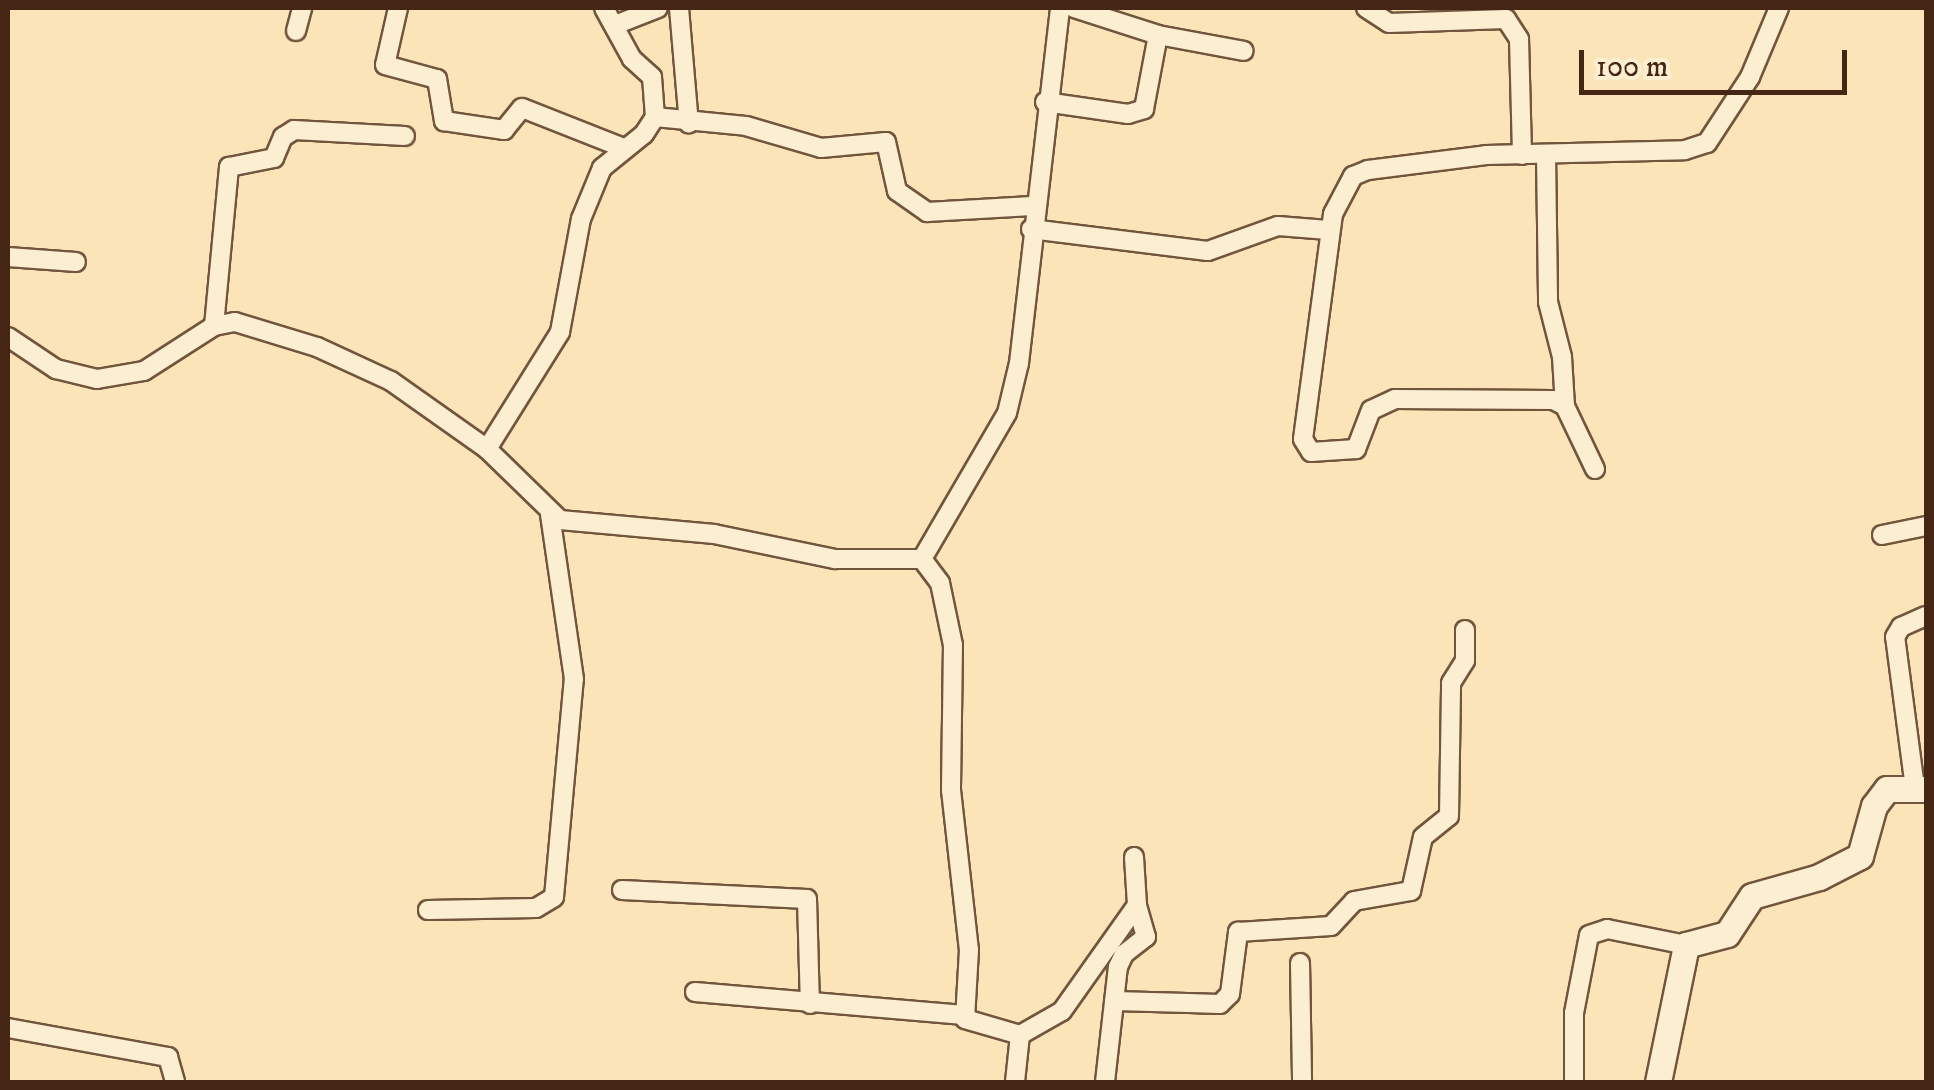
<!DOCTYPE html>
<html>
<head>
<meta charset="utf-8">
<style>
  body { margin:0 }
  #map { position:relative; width:1934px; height:1090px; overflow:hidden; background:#fbe5b8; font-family:"IM FELL DW Pica",serif }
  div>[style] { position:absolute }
  .roads { filter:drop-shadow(2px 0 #72553d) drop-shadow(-2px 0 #72553d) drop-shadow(0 2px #72553d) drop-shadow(0 -2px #72553d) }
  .street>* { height:18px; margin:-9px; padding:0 9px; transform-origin:9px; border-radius:9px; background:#fceed1 }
  .secondary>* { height:25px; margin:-12.5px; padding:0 12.5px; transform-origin:12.5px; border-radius:12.5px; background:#fceed1 }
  span { translate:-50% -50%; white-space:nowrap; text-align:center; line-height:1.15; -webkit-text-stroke:8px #fceed1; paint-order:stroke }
  .frame { position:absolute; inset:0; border:10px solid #452514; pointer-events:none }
  .scale { position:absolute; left:1579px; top:50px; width:268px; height:45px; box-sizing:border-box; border:5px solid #452514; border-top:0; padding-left:12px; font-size:30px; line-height:35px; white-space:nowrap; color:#452514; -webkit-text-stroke:8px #fceed1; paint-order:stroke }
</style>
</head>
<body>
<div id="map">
  <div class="roads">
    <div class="street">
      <div style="left:398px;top:8px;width:58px;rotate:102.8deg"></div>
      <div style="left:385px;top:65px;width:54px;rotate:15.1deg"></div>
      <div style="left:437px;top:79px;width:43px;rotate:80.5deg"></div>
      <div style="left:444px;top:121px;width:61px;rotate:8.5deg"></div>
      <div style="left:504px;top:130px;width:28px;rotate:-51deg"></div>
      <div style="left:522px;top:108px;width:106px;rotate:21.5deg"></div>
      <div style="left:679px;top:8px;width:116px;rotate:85.1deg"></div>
      <div style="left:1074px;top:8px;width:88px;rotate:17.8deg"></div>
      <div style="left:1158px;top:35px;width:87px;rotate:10.5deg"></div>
      <div style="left:1366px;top:8px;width:27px;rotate:33deg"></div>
      <div style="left:1389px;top:23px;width:117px;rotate:-2deg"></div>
      <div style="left:1506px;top:19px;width:24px;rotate:57deg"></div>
      <div style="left:1519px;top:39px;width:116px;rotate:88.5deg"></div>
      <div style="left:615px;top:25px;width:46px;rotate:-21.6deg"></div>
      <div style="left:296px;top:31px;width:24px;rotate:-75deg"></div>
      <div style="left:1045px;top:102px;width:84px;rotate:8.2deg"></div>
      <div style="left:1128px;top:114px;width:17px;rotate:-17deg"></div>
      <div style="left:1144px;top:109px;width:75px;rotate:-79.3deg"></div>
      <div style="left:655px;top:117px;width:91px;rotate:5.6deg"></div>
      <div style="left:746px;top:126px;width:78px;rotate:16.3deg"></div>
      <div style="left:821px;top:148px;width:65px;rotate:-5.3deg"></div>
      <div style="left:886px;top:142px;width:50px;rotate:77.3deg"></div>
      <div style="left:897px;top:191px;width:37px;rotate:35deg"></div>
      <div style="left:927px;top:212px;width:105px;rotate:-3.3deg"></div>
      <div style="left:1546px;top:154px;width:148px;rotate:89.2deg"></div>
      <div style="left:1548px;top:302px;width:57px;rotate:75.7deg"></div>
      <div style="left:1562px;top:357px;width:49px;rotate:86.5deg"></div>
      <div style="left:1031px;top:229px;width:178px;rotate:7.1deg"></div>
      <div style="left:1208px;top:251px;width:74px;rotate:-19.7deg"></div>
      <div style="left:1278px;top:226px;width:50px;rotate:4.6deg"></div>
      <div style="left:8px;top:257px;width:68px;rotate:4.2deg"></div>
      <div style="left:214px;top:326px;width:160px;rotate:-84.6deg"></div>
      <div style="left:229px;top:167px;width:46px;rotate:-11.3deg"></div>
      <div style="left:274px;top:158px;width:23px;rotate:-67deg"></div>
      <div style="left:283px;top:137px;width:13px;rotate:-32deg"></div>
      <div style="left:294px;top:130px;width:111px;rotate:3.1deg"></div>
      <div style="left:8px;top:337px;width:58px;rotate:33.7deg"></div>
      <div style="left:56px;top:369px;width:42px;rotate:13.7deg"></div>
      <div style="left:97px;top:379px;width:48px;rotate:-9.7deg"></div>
      <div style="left:144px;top:371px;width:83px;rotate:-32.7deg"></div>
      <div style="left:214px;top:326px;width:21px;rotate:-11deg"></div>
      <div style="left:235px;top:322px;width:86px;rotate:17deg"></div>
      <div style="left:317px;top:347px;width:81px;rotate:24.7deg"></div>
      <div style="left:391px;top:381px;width:118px;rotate:35.3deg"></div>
      <div style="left:487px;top:449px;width:102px;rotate:44.2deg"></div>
      <div style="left:560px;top:520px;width:155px;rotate:5.2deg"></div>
      <div style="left:714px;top:534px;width:124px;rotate:11.7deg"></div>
      <div style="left:835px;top:559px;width:87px"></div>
      <div style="left:922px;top:559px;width:30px;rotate:53deg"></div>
      <div style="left:940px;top:583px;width:63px;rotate:78.2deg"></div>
      <div style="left:953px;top:645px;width:145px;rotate:90.8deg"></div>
      <div style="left:951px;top:790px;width:161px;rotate:83.6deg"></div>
      <div style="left:969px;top:950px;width:69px;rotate:93.3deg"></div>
      <div style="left:965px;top:1019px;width:57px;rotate:16.2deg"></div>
      <div style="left:1020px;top:1035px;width:47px;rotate:96.1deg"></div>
      <div style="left:487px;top:449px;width:138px;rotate:-58deg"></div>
      <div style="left:560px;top:332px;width:115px;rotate:-79.5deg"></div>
      <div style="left:581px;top:219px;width:55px;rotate:-67.6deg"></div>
      <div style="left:602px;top:168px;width:54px;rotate:-39deg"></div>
      <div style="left:644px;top:134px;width:20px;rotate:-57deg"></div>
      <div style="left:655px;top:117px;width:40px;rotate:-94.3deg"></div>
      <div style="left:652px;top:77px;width:27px;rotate:-138deg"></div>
      <div style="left:632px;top:59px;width:58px;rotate:-118.8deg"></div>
      <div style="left:1595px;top:469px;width:70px;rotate:-115.5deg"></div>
      <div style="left:1565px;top:406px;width:13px;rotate:-153deg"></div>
      <div style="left:1553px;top:400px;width:158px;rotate:-179.6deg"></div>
      <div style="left:1395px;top:399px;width:26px;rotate:155deg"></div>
      <div style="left:1371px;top:410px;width:42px;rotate:111deg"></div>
      <div style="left:1356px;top:449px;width:45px;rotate:176.2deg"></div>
      <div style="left:1311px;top:452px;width:15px;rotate:-122deg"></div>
      <div style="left:1303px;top:439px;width:227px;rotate:-82.4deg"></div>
      <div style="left:1333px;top:214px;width:43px;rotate:-62.2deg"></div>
      <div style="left:1353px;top:176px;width:16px;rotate:-22deg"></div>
      <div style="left:1368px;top:170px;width:119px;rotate:-7.2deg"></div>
      <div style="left:1486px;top:155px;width:199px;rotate:-1.4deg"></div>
      <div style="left:1685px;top:150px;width:23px;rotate:-18deg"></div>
      <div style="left:1707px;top:143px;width:79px;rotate:-56.9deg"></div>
      <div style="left:1750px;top:77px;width:75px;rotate:-67.2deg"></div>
      <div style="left:1882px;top:535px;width:45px;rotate:-11.6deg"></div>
      <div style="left:922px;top:559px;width:169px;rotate:-59.8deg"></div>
      <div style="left:1007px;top:413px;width:51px;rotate:-76.5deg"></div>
      <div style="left:1019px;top:363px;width:357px;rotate:-83.4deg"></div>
      <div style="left:1915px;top:788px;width:152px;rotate:-97.5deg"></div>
      <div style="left:1895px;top:637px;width:12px;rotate:-59deg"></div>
      <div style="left:1901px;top:627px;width:27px;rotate:-24deg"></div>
      <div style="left:622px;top:890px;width:185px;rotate:2.8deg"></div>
      <div style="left:807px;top:899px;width:105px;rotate:88.4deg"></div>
      <div style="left:428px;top:910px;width:108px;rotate:-1.1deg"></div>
      <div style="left:536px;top:908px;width:21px;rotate:-31deg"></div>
      <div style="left:554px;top:897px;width:219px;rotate:-84.8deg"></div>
      <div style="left:574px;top:679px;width:166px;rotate:-98.3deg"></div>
      <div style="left:1300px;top:963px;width:119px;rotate:89deg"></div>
      <div style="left:695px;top:992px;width:270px;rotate:4.9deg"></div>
      <div style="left:1114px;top:1001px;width:106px;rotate:1.6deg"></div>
      <div style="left:1220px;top:1004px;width:14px;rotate:-45deg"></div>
      <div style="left:1230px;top:994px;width:63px;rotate:-82.6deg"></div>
      <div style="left:1238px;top:932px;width:93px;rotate:-3.7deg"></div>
      <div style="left:1331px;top:926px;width:34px;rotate:-47deg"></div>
      <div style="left:1354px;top:901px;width:58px;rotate:-10deg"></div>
      <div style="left:1411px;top:891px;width:55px;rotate:-77.5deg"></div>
      <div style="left:1423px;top:837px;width:33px;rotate:-39deg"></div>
      <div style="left:1449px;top:816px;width:133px;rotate:-89.1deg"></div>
      <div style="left:1451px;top:683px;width:26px;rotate:-58deg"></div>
      <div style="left:1465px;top:661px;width:31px;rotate:-90deg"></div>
      <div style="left:8px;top:1028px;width:163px;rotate:10.3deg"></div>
      <div style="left:168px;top:1057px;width:26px;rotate:74deg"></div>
      <div style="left:1020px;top:1035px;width:48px;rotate:-29.7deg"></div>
      <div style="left:1062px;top:1011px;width:130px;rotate:-54.7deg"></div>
      <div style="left:1137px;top:905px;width:48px;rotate:-93.6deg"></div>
      <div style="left:1105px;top:1082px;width:116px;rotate:-83.6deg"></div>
      <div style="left:1118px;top:967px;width:14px;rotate:-65deg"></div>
      <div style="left:1124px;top:954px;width:28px;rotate:-38deg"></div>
      <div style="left:1146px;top:937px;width:33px;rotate:-106deg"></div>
      <div style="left:1574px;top:1082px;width:69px;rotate:-90deg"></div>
      <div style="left:1574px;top:1013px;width:79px;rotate:-79.1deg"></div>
      <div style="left:1589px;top:935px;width:19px;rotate:-18deg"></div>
      <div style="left:1607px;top:929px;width:81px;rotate:11.4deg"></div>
    </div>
    <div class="secondary">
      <div style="left:1658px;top:1082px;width:140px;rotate:-78.4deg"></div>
      <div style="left:1686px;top:945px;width:42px;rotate:-15deg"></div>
      <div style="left:1727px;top:934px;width:45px;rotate:-56.7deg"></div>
      <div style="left:1752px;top:896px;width:70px;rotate:-15.8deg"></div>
      <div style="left:1819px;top:877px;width:46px;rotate:-27.1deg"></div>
      <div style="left:1860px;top:856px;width:52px;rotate:-74.4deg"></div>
      <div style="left:1874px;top:806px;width:21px;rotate:-53deg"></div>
      <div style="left:1887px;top:789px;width:39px"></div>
    </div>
  </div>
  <div class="frame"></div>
  <div class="scale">100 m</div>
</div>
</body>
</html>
